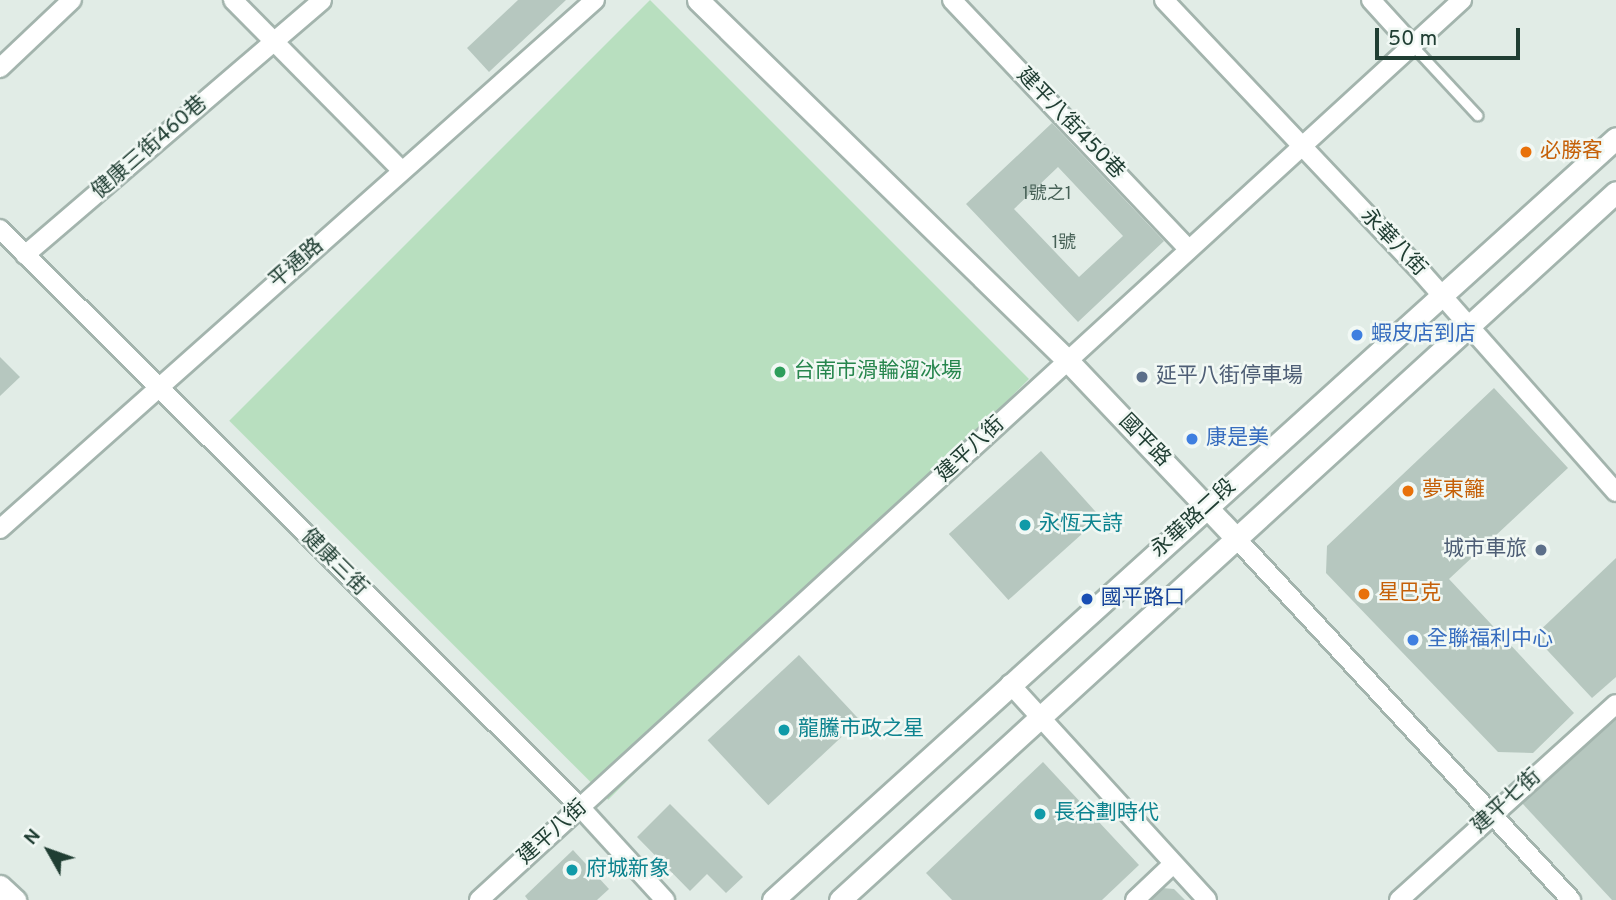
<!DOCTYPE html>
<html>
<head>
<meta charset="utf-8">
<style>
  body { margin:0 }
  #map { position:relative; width:1616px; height:900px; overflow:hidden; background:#e1ece6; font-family:Overpass,"Noto Sans TC",sans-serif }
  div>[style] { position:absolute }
  .green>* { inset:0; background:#b8dfbf; transform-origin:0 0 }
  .building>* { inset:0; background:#b6c7bf; transform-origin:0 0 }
  .roads { filter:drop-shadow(2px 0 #a3b4ad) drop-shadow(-2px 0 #a3b4ad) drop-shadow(0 2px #a3b4ad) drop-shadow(0 -2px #a3b4ad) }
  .service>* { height:9px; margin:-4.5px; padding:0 4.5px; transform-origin:4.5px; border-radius:4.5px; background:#fff }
  .minor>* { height:18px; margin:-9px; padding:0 9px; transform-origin:9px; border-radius:9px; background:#fff }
  .tertiary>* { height:21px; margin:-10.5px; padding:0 10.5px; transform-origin:10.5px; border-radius:10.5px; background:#fff }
  .dots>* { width:19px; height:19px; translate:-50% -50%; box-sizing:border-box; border:4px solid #f1f8f4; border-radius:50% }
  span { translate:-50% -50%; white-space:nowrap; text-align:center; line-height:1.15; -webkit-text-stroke:5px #f1f8f4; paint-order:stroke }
  .number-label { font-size:18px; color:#466056 }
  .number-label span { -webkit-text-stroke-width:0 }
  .street-label { font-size:21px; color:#203e33 }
  .food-label { font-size:21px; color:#c56008 }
  .left { translate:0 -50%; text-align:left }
  .shop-label { font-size:21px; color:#366cbe }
  .leisure-label { font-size:21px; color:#27864d }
  .service-label { font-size:21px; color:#4e5e75 }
  .right { translate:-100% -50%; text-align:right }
  .culture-label { font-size:21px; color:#0d838f }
  .transit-label { font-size:21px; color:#164399 }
  .north { position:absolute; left:14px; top:816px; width:70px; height:70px; -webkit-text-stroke:5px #f1f8f4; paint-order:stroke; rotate:310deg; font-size:19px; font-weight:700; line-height:28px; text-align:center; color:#203e33 }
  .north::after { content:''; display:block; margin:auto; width:24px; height:32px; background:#203e33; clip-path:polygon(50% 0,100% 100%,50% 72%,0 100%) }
  .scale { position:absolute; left:1375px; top:28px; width:145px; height:32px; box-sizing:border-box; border:4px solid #203e33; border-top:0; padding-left:9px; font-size:21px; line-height:24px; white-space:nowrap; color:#203e33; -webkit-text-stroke:5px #f1f8f4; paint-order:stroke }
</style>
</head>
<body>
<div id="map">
  <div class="green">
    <div style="left:650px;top:0;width:536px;height:595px;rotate:45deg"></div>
  </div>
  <div class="building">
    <div style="clip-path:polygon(518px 0,566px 0,489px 72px,467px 48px)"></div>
    <div style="clip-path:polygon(evenodd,1052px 123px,1164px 241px,1078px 322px,966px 204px,1052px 123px,1058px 167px,1123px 236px,1079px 277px,1014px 209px,1058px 167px)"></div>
    <div style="clip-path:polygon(0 357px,20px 377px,0 396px)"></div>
    <div style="clip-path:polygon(1494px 388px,1568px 468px,1449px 579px,1574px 713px,1533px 753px,1498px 752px,1326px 573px,1327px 546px)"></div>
    <div style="left:1041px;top:451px;width:89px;height:124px;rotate:48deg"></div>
    <div style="clip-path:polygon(1616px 558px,1616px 677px,1592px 698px,1534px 636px)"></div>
    <div style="left:799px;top:655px;width:89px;height:125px;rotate:47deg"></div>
    <div style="clip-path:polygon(1616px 718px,1616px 900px,1612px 900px,1522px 803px)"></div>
    <div style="clip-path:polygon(1043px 762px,1139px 865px,1102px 900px,952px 900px,926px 873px)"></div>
    <div style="clip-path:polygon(670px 804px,743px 877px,726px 893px,707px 874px,690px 891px,637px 837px)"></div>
    <div style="clip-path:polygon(573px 850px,609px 889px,597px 900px,528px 900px,525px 896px)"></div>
    <div style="clip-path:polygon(1162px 888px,1174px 889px,1185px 900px,1149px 900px)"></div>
  </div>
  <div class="roads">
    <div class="service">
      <div style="left:1412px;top:45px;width:96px;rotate:47.1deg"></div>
    </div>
    <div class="minor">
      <div style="left:233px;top:0;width:240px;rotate:45.3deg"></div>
      <div style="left:952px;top:0;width:343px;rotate:46.5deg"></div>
      <div style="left:1164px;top:0;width:377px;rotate:46.6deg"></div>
      <div style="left:1423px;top:274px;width:291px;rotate:48.5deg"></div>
      <div style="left:1371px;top:0;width:61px;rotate:47.7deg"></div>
      <div style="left:0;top:68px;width:99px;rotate:-43.4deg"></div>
      <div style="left:0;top:229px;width:820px;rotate:44.9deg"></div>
      <div style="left:581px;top:808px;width:125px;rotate:47.6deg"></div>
      <div style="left:25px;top:255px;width:391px;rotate:-40.6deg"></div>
      <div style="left:0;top:529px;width:796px;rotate:-41.64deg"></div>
      <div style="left:1235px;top:537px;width:495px;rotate:47.2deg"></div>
      <div style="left:1010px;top:684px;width:292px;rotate:47.6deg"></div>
      <div style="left:479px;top:900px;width:1333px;rotate:-42.48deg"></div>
      <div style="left:1135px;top:900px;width:52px;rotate:-43.5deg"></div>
      <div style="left:1399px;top:900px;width:292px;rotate:-42.1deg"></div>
    </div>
    <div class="tertiary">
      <div style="left:698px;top:0;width:517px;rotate:44.29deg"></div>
      <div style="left:1068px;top:361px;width:243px;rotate:46.5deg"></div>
      <div style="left:0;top:886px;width:21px;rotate:43deg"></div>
      <div style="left:773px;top:900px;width:1136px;rotate:-42.11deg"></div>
      <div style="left:840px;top:900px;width:1050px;rotate:-42.38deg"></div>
    </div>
  </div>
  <div class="dots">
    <div style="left:1526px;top:152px;background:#e8710a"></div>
    <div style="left:1357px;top:335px;background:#3f7fe0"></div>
    <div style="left:780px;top:372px;background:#2e9e5b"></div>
    <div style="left:1142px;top:377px;background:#5c6f8a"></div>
    <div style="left:1192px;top:439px;background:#3f7fe0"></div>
    <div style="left:1408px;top:491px;background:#e8710a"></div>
    <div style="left:1025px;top:525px;background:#0f9aa8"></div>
    <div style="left:1541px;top:550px;background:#5c6f8a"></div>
    <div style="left:1364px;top:594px;background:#e8710a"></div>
    <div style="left:1087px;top:599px;background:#1a4fb4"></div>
    <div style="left:1413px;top:640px;background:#3f7fe0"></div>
    <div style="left:784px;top:730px;background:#0f9aa8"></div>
    <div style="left:1040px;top:814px;background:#0f9aa8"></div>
    <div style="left:572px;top:870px;background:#0f9aa8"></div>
  </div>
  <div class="number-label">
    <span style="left:1047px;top:195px">1號之1</span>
    <span style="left:1064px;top:244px">1號</span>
  </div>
  <div class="street-label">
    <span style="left:1070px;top:124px;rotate:46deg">建平八街450巷</span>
    <span style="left:150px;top:148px;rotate:-41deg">健康三街460巷</span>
    <span style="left:1393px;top:243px;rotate:46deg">永華八街</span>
    <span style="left:297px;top:264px;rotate:-41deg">平通路</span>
    <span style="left:1144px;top:441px;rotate:46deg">國平路</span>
    <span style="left:971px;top:450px;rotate:-43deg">建平八街</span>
    <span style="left:1194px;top:519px;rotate:-42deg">永華路二段</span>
    <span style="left:334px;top:563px;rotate:45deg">健康三街</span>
    <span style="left:1507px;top:802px;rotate:-42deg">建平七街</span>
    <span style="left:553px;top:833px;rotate:-42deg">建平八街</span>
  </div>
  <div class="food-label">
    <span class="left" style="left:1540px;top:152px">必勝客</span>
    <span class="left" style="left:1422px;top:491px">夢東籬</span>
    <span class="left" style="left:1378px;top:594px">星巴克</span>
  </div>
  <div class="shop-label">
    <span class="left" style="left:1371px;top:335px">蝦皮店到店</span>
    <span class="left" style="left:1206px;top:439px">康是美</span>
    <span class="left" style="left:1427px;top:640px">全聯福利中心</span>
  </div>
  <div class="leisure-label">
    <span class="left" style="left:794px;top:372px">台南市滑輪溜冰場</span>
  </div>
  <div class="service-label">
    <span class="left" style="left:1156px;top:377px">延平八街停車場</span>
    <span class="right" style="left:1527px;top:550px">城市車旅</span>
  </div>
  <div class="culture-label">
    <span class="left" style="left:1039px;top:525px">永恆天詩</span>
    <span class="left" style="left:798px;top:730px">龍騰市政之星</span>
    <span class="left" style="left:1054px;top:814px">長谷劃時代</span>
    <span class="left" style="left:586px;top:870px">府城新象</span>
  </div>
  <div class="transit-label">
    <span class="left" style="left:1101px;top:599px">國平路口</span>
  </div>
  <div class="north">N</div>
  <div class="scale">50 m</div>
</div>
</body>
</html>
